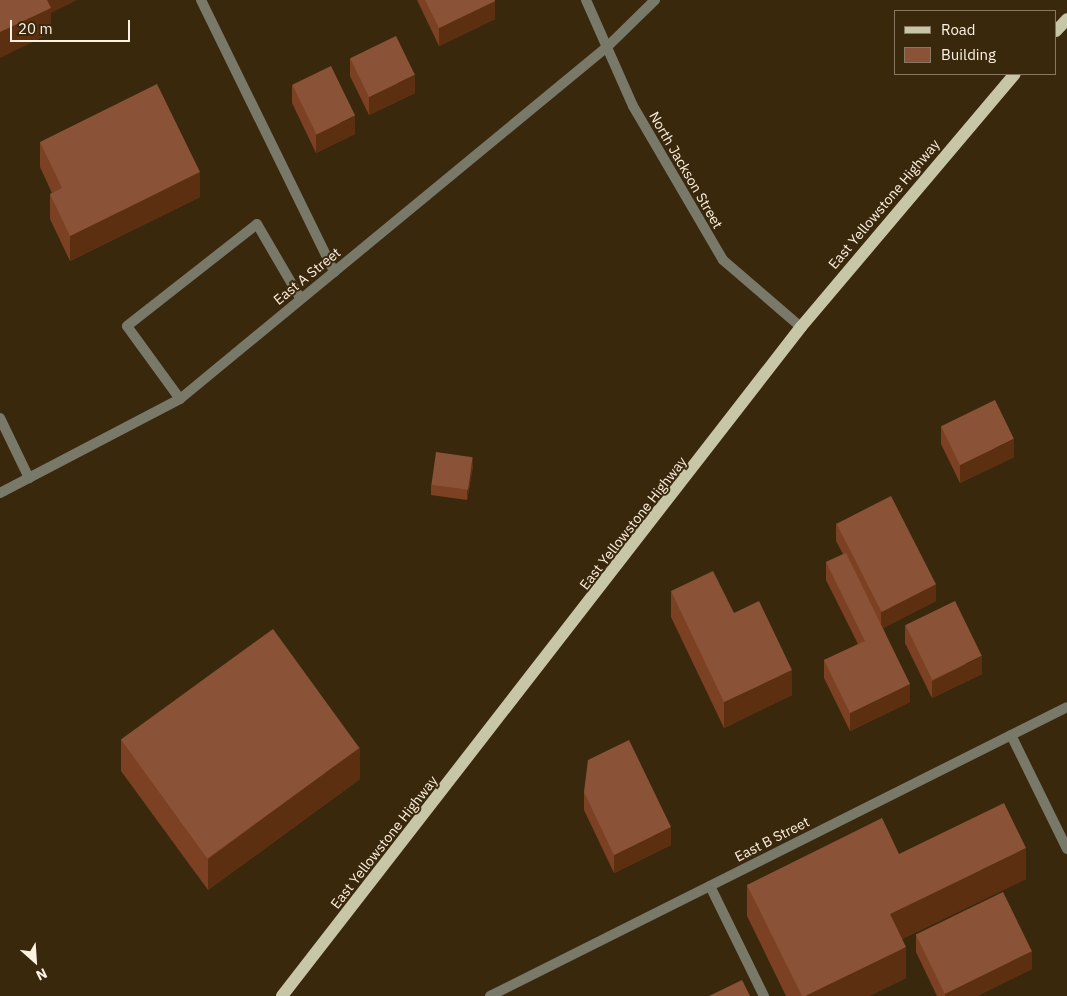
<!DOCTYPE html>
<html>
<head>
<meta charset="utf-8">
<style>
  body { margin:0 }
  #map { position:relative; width:1067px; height:996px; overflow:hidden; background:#3a280d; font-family:"IBM Plex Sans",sans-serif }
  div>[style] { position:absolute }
  .service>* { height:10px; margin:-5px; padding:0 5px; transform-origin:5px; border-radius:5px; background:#79796a }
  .minor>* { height:10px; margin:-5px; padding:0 5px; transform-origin:5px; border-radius:5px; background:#79796a }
  .primary>* { height:12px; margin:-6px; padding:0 6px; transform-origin:6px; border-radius:6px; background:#c7c6a7 }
  .wall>* { inset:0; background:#7c4022 }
  .shaded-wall>* { inset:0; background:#5c2f11 }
  .building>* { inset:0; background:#8a5337; transform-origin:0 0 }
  span { translate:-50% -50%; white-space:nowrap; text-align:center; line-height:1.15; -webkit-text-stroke:4px #3a280d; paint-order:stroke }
  .street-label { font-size:14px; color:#fdf1e2 }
  .legend { position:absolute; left:894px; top:10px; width:162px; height:65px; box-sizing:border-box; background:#3a280d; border:1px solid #887862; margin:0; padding:6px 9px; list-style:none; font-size:15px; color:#fdf1e2 }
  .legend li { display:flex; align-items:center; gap:10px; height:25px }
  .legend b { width:25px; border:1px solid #887862 }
  .north { position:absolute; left:10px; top:936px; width:50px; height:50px; -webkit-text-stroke:4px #3a280d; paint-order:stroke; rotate:154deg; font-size:14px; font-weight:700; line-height:20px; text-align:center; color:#fdf1e2 }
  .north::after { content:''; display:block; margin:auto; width:18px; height:22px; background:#fdf1e2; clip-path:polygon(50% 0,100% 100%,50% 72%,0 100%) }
  .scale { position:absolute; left:10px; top:20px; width:120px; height:22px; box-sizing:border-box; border:2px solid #fdf1e2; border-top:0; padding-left:6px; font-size:15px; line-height:18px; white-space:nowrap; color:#fdf1e2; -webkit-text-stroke:4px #3a280d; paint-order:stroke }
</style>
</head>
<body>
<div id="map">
  <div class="service">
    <div style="left:201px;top:0;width:303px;rotate:63.9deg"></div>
    <div style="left:180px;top:399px;width:90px;rotate:-126deg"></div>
    <div style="left:127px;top:326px;width:165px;rotate:-38.1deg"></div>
    <div style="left:257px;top:224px;width:86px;rotate:59.8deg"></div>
    <div style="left:710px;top:886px;width:123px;rotate:63.9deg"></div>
  </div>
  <div class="minor">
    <div style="left:586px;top:0;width:116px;rotate:66.1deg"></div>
    <div style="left:633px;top:106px;width:178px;rotate:59.7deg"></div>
    <div style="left:723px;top:260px;width:103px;rotate:40.7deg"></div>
    <div style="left:0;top:418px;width:67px;rotate:64.2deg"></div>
    <div style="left:0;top:493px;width:203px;rotate:-27.6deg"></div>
    <div style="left:180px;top:399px;width:555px;rotate:-39.51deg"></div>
    <div style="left:608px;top:46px;width:66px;rotate:-44.4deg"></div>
    <div style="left:1011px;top:735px;width:127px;rotate:63.8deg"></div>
    <div style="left:490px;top:996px;width:645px;rotate:-26.6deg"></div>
  </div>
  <div class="primary">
    <div style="left:1056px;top:31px;width:16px;rotate:-47deg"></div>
    <div style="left:282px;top:996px;width:847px;rotate:-52.2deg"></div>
    <div style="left:801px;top:327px;width:331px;rotate:-49.8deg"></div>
  </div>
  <div class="wall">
    <div style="clip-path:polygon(417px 0,495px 0,495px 19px,439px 46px)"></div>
    <div style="clip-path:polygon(350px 58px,415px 93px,369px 115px,350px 76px)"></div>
    <div style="clip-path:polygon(292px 85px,355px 134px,316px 153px,292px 103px)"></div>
    <div style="clip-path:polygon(40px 142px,200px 197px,70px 261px,50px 219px,50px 194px,52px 193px,40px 167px)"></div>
    <div style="clip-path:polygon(941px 426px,1014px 457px,960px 483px,941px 444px)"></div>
    <div style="clip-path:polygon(473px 466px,467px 500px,431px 495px,431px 485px)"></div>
    <div style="clip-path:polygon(836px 523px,936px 601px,883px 628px,910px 702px,850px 731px,824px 678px,824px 660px,858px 644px,826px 580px,826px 562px,843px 554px,836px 541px)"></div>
    <div style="clip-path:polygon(671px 591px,734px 613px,792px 695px,724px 728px,671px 617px)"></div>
    <div style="clip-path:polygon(905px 625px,982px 674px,932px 698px,905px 643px)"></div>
    <div style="clip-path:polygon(121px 740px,360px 779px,208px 890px,121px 771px)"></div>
    <div style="clip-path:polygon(584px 792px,671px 845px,614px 873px,584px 810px)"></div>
    <div style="clip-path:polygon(899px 854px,1026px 879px,902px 939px,906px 978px,869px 996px,786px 996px,747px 916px,747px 885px)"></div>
    <div style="clip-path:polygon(916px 934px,1032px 969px,977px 996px,937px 996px,916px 952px)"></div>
  </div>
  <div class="shaded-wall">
    <div style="clip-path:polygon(43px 0,77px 0,51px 13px,51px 33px,0 58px,0 32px)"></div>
    <div style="clip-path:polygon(495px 1px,495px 19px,439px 46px,439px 28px)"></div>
    <div style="clip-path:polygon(415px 75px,415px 93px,369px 115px,369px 97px)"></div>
    <div style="clip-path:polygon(355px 116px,355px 134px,316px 153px,316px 135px)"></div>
    <div style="clip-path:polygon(200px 172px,200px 197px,70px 261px,70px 236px)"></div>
    <div style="clip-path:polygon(1014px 439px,1014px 457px,960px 483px,960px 465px)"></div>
    <div style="clip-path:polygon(473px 457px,473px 466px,467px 500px,467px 491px)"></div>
    <div style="clip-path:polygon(936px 584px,936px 601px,881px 629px,881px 611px)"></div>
    <div style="clip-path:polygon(982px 656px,982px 674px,932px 698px,932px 681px)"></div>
    <div style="clip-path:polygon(792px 670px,792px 695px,724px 728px,724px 702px)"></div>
    <div style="clip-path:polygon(910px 684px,910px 702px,850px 731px,850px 713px)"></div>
    <div style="clip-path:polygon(360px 747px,360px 779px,208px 890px,208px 859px)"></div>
    <div style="clip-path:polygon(671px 827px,671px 845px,614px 873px,614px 855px)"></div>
    <div style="clip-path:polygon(1026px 848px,1026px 879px,890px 945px,890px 914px)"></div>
    <div style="clip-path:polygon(906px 947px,906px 978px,869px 996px,805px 996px)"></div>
    <div style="clip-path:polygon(1032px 951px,1032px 969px,977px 996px,945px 996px,945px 994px)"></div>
  </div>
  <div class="building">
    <div style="clip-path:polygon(0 0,47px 0,51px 8px,0 32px)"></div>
    <div style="clip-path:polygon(425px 0,495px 0,495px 1px,439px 28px)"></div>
    <div style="left:396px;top:36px;width:43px;height:51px;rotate:64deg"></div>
    <div style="left:331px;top:66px;width:55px;height:43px;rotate:64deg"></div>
    <div style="clip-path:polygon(157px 84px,200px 172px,70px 236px,50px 194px,62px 188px,40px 142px)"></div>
    <div style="left:995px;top:400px;width:43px;height:60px;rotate:64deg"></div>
    <div style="left:436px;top:452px;width:37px;height:33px;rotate:8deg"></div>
    <div style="left:891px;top:496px;width:99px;height:61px;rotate:63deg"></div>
    <div style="clip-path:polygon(846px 553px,910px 684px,850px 713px,824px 660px,865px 641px,826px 562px)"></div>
    <div style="clip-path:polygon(713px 571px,734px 613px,759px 601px,792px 670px,724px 702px,671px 591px)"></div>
    <div style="left:955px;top:601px;width:61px;height:55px;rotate:64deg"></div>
    <div style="left:273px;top:629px;width:147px;height:188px;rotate:54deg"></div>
    <div style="clip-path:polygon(629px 740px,671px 827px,614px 855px,584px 792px,588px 760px)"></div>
    <div style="clip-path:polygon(1004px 803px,1026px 848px,890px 914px,906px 947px,805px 996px,802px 996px,747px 885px,882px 818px,899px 854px)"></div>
    <div style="left:1003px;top:892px;width:66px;height:97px;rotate:64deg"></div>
    <div style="clip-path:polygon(742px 980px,750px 996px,709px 996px)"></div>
  </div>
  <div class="street-label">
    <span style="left:686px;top:170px;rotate:60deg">North Jackson Street</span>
    <span style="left:884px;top:204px;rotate:-50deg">East Yellowstone Highway</span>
    <span style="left:307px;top:276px;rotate:-39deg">East A Street</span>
    <span style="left:633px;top:523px;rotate:-52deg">East Yellowstone Highway</span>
    <span style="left:772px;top:839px;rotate:-27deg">East B Street</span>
    <span style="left:384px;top:842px;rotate:-52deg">East Yellowstone Highway</span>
  </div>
  <ul class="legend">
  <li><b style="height:6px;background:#c7c6a7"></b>Road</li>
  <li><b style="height:14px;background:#8a5337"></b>Building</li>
  </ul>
  <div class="north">N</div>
  <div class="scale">20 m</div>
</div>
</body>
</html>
